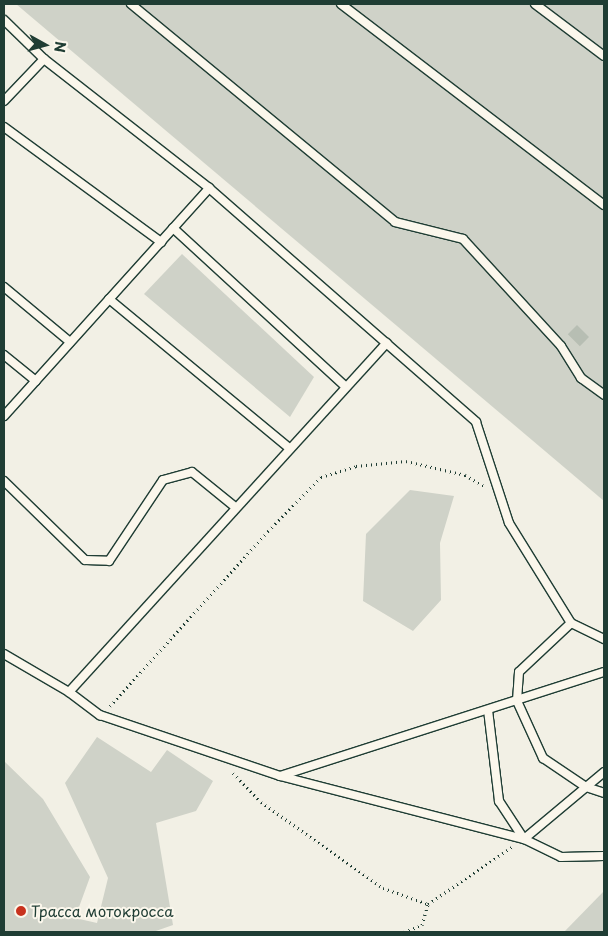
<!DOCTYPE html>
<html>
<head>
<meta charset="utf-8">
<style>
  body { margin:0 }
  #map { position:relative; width:608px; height:936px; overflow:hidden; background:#f2f0e5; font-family:"Playpen Sans",sans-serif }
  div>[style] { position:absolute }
  .green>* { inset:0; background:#cfd2c8 }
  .building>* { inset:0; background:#b7beb3; transform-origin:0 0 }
  .path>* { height:3px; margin-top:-1.5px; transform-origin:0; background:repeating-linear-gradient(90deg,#1f3d34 0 1px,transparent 0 5px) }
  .roads { filter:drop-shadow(1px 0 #1f3d34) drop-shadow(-1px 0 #1f3d34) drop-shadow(0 1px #1f3d34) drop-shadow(0 -1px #1f3d34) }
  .lane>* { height:8px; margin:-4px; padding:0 4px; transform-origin:4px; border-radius:4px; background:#fbf7ec }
  .dots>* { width:14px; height:14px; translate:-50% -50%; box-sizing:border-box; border:2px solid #fbf7ec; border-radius:50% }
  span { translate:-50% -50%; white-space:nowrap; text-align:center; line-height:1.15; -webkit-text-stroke:4px #fbf7ec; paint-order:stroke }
  .poi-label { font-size:15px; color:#1f3d34 }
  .left { translate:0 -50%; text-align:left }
  .frame { position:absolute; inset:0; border:5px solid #1f3d34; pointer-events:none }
  .north { position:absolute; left:20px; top:20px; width:50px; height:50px; -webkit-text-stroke:4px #fbf7ec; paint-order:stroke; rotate:97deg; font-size:14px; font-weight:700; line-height:20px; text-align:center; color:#1f3d34 }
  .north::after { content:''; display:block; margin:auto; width:18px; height:22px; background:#1f3d34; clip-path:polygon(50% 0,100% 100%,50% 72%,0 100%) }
</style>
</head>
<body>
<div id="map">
  <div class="green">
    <div style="clip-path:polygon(16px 4px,604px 4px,604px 501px)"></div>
    <div style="clip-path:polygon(182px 254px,314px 377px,290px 417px,144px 294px)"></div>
    <div style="clip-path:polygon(410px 490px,454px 496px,440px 543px,441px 600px,413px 631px,363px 601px,366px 534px)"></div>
    <div style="clip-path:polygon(97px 737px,151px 772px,167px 750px,213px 781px,196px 811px,156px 823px,173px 925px,153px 932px,4px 932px,4px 761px,43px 799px,90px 877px,75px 918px,97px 923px,108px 878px,65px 783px)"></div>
    <div style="clip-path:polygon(604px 891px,604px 932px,564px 932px)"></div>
  </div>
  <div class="building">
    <div style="left:577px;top:325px;width:17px;height:13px;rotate:45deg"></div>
  </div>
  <div class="path">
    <div style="left:110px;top:706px;width:236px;rotate:-47.9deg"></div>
    <div style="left:268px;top:531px;width:76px;rotate:-45.5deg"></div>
    <div style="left:321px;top:477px;width:37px;rotate:-17deg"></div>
    <div style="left:356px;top:466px;width:50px;rotate:-5.7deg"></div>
    <div style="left:406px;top:461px;width:61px;rotate:13.3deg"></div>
    <div style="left:465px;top:475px;width:22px;rotate:30deg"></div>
    <div style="left:233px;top:773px;width:40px;rotate:46deg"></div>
    <div style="left:261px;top:802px;width:149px;rotate:35.2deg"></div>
    <div style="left:383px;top:888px;width:48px;rotate:19.6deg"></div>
    <div style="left:428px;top:904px;width:102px;rotate:-34.2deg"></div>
    <div style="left:404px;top:932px;width:19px;rotate:-21deg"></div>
    <div style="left:422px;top:925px;width:22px;rotate:-74deg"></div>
  </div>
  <div class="roads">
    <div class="lane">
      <div style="left:131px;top:4px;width:342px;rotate:39.5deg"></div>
      <div style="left:395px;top:222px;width:70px;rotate:14deg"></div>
      <div style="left:463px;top:239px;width:145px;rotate:47.5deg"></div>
      <div style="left:561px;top:346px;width:38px;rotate:58deg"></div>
      <div style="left:581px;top:378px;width:29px;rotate:36deg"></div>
      <div style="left:341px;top:4px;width:331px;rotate:37.4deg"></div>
      <div style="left:535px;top:4px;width:86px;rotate:37deg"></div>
      <div style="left:4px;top:20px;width:56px;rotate:44.3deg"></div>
      <div style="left:44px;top:59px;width:209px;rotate:38deg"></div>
      <div style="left:209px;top:188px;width:355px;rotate:41.2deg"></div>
      <div style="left:476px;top:422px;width:106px;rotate:71.9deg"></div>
      <div style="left:509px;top:523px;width:118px;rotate:58.2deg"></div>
      <div style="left:571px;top:623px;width:37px;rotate:26deg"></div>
      <div style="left:4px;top:101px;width:58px;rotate:-46.4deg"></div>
      <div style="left:4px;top:127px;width:195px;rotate:36.2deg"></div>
      <div style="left:173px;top:228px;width:235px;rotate:42.6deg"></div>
      <div style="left:4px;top:287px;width:86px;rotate:39.8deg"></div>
      <div style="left:109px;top:299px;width:234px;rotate:39.6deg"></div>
      <div style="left:4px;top:355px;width:41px;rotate:39.1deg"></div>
      <div style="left:4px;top:416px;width:307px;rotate:-48deg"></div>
      <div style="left:4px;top:481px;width:113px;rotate:44.3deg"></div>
      <div style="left:85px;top:560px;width:24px;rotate:2deg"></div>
      <div style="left:109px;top:561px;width:97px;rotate:-56.3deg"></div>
      <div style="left:163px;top:480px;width:30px;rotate:-15deg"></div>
      <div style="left:192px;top:472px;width:55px;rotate:39.1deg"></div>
      <div style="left:571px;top:623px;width:71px;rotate:136.7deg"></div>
      <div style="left:519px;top:672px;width:29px;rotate:94deg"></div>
      <div style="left:517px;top:701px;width:63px;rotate:65.5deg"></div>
      <div style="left:543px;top:758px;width:52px;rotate:34deg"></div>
      <div style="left:586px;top:787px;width:19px;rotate:18deg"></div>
      <div style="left:4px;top:654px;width:75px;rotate:30.3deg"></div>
      <div style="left:69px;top:692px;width:39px;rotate:37deg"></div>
      <div style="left:100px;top:715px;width:190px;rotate:18.7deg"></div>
      <div style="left:280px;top:776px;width:252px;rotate:14.5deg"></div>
      <div style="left:524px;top:839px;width:104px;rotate:-39.9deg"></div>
      <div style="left:69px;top:692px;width:472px;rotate:-47.7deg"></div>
      <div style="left:488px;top:710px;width:92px;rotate:83.1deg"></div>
      <div style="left:499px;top:801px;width:45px;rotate:56.7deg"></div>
      <div style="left:524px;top:839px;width:41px;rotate:25.9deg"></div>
      <div style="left:561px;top:857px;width:43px;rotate:-1.3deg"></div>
      <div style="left:280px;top:776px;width:340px;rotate:-17.8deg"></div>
    </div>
  </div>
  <div class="dots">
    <div style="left:21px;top:911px;background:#c8321e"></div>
  </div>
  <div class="poi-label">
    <span class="left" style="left:31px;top:911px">Трасса мотокросса</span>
  </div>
  <div class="frame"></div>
  <div class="north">N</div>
</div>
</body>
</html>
